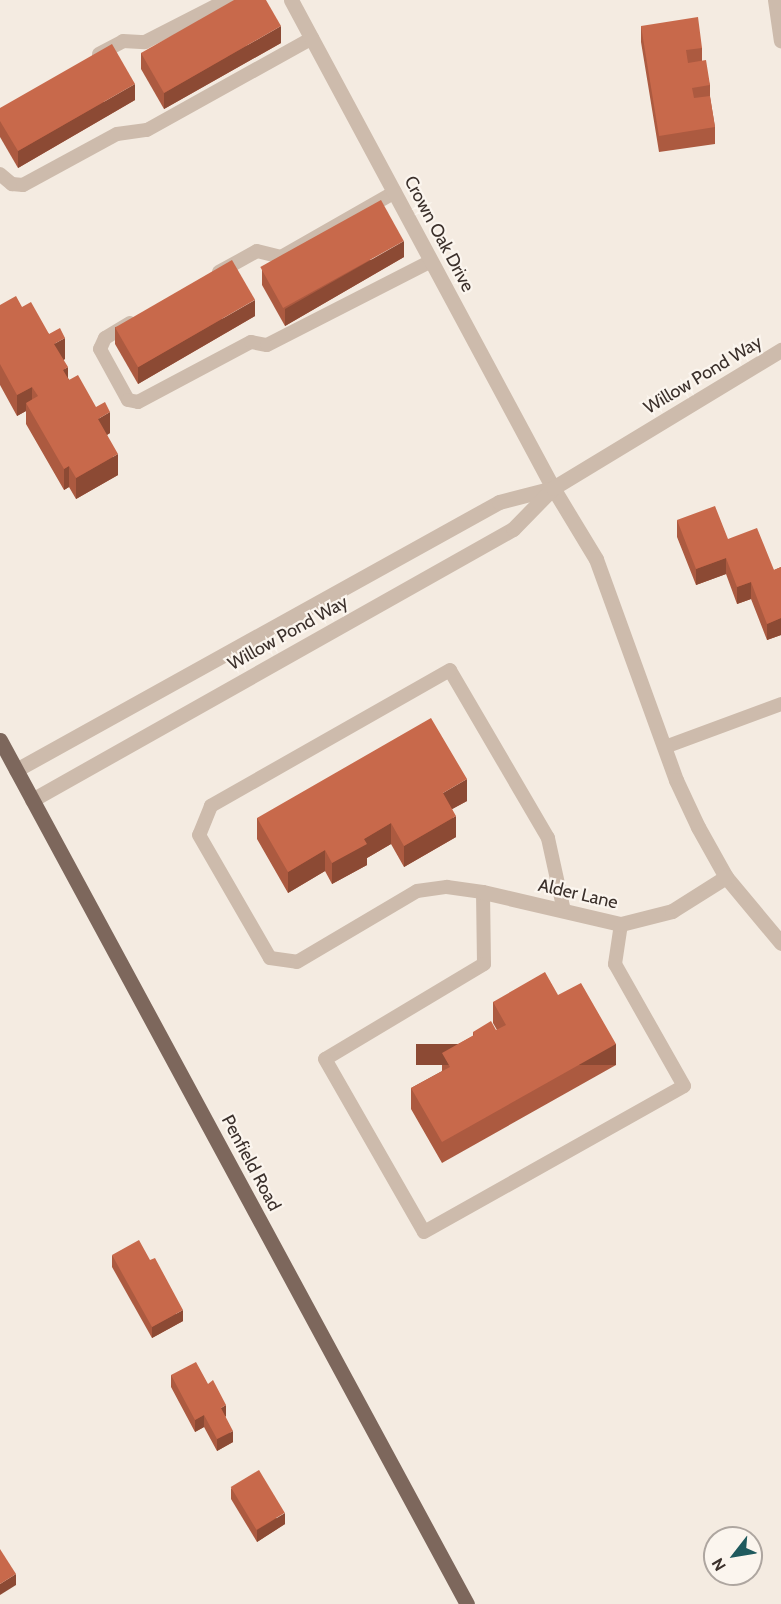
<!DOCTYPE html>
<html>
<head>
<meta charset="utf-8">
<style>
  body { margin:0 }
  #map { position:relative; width:781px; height:1604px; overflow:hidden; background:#f4ebe1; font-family:Cabin,sans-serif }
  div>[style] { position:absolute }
  .service>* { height:14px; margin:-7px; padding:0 7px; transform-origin:7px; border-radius:7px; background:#cdbbac }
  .minor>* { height:15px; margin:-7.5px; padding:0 7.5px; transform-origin:7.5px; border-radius:7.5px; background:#cdbbac }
  .primary>* { height:15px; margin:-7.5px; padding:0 7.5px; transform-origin:7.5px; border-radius:7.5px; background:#7d675c }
  .wall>* { inset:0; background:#ac5a40 }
  .shaded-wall>* { inset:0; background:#8c4a34; transform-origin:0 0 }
  .building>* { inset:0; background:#c8694b; transform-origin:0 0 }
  span { translate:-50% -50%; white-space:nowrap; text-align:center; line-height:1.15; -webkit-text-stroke:4.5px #fbf5ee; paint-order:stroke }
  .street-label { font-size:18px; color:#3b302b }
  .north { position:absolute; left:703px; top:1526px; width:60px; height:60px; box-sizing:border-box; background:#fbf5ee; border:2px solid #aea6a0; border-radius:50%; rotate:239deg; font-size:16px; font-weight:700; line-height:24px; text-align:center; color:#3b302b }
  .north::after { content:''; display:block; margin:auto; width:21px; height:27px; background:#1f5a5e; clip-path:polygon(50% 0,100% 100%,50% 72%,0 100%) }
</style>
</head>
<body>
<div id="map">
  <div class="service">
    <div style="left:99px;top:54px;width:27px;rotate:-28deg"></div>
    <div style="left:123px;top:41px;width:22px;rotate:3deg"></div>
    <div style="left:145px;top:42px;width:92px;rotate:-27.1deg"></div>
    <div style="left:0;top:174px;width:16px;rotate:40deg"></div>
    <div style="left:12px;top:184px;width:11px;rotate:5deg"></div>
    <div style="left:23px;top:185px;width:107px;rotate:-28.5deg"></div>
    <div style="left:117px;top:134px;width:30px;rotate:-8deg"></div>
    <div style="left:147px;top:130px;width:189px;rotate:-29.1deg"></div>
    <div style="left:219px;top:272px;width:43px;rotate:-28.9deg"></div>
    <div style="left:257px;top:251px;width:25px;rotate:14deg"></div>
    <div style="left:281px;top:257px;width:131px;rotate:-29.7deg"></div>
    <div style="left:130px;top:323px;width:29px;rotate:149deg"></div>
    <div style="left:105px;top:338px;width:12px;rotate:114deg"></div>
    <div style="left:100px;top:349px;width:58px;rotate:61.2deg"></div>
    <div style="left:128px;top:400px;width:10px;rotate:11deg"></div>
    <div style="left:138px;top:402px;width:128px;rotate:-28deg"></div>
    <div style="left:251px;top:342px;width:16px;rotate:11deg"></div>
    <div style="left:267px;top:345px;width:184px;rotate:-27.1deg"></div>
    <div style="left:665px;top:747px;width:124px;rotate:-20.3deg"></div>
    <div style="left:564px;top:911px;width:75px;rotate:-102.4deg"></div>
    <div style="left:548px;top:838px;width:194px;rotate:-120.3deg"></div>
    <div style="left:450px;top:670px;width:275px;rotate:150.4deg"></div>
    <div style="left:211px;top:806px;width:31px;rotate:112deg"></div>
    <div style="left:199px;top:835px;width:142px;rotate:60deg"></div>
    <div style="left:270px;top:958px;width:27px;rotate:8deg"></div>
    <div style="left:297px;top:962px;width:139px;rotate:-30.6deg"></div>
    <div style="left:417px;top:891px;width:30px;rotate:-8deg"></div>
    <div style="left:447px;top:887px;width:36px;rotate:8deg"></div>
    <div style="left:483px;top:892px;width:72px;rotate:89.2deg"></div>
    <div style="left:484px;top:964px;width:185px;rotate:149.1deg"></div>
    <div style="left:325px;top:1059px;width:199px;rotate:60.2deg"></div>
    <div style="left:424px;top:1232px;width:298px;rotate:-29.3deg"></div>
    <div style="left:684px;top:1086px;width:140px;rotate:-119.5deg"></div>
    <div style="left:615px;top:964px;width:40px;rotate:-81.5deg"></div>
  </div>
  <div class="minor">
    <div style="left:291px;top:0;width:554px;rotate:61.77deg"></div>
    <div style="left:553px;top:488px;width:83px;rotate:58.8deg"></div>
    <div style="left:596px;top:559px;width:235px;rotate:70.1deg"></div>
    <div style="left:676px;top:780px;width:52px;rotate:64.9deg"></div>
    <div style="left:698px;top:827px;width:57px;rotate:60.8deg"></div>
    <div style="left:726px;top:877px;width:86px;rotate:50.2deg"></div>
    <div style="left:775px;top:0;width:41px;rotate:81.7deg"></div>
    <div style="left:16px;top:770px;width:552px;rotate:-29.02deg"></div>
    <div style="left:499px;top:502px;width:56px;rotate:-14.5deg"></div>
    <div style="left:32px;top:800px;width:552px;rotate:-29.4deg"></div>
    <div style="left:513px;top:529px;width:57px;rotate:-45.7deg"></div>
    <div style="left:553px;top:488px;width:267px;rotate:-31.2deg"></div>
    <div style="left:483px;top:892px;width:142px;rotate:13.1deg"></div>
    <div style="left:621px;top:924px;width:53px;rotate:-14.3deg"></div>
    <div style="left:672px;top:911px;width:64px;rotate:-32.2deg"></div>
  </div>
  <div class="primary">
    <div style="left:0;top:740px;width:982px;rotate:61.61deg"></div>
  </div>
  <div class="wall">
    <div style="clip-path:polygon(641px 26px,702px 48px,702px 61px,710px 85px,710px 97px,715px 127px,715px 144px,659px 152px,641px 42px)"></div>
    <div style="clip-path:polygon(281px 43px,164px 109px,141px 69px,141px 53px)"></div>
    <div style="clip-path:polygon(135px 100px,18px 168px,0 137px,0 108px)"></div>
    <div style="clip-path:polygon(404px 257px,285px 326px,262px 285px,262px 269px)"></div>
    <div style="clip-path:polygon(0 305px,22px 307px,49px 334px,65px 359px,63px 360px,68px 378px,110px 433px,107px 435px,118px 475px,76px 499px,69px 487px,64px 490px,26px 424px,26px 411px,17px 416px,0 385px)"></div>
    <div style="clip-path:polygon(255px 316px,138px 384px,115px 344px,115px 327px)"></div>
    <div style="clip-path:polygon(677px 520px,774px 570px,781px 567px,781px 635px,767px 640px,751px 599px,737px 604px,726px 574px,696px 585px,677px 537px)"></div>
    <div style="clip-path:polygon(467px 801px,452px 809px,456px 837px,404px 867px,391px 844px,367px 858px,367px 865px,332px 884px,325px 871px,288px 893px,257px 839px,257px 818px)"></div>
    <div style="clip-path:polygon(558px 995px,616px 1065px,442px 1163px,411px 1109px,411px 1088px,442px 1071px,442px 1053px,473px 1036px,473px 1032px,497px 1030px,493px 1023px,493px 1002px)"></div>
    <div style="clip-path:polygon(112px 1255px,183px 1321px,152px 1338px,112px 1267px)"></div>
    <div style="clip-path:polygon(171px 1375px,208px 1384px,226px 1416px,225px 1417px,233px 1442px,217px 1451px,204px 1427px,195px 1432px,171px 1387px)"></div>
    <div style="clip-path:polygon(231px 1488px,285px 1524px,257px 1542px,231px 1499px)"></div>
  </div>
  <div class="shaded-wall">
    <div style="clip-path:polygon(281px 26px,281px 43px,164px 109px,164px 93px)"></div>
    <div style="clip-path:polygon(135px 84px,135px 100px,18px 168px,18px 151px)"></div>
    <div style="clip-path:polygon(404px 241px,404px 257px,285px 326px,285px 309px)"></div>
    <div style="clip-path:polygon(255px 300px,255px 316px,138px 384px,138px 367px)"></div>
    <div style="clip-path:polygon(65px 338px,65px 359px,54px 365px,54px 344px)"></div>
    <div style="clip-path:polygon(68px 367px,68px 388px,63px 370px)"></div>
    <div style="clip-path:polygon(32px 387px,32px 408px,26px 403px,26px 411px,17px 416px,17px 395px)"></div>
    <div style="clip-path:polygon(110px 412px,110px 433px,98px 440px,98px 419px)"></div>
    <div style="clip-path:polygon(118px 454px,118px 475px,76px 499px,76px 478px)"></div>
    <div style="clip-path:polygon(69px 466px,69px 487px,64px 490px,64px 469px)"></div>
    <div style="clip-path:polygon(726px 558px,726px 574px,696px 585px,696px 569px)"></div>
    <div style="clip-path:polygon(751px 582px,751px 599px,737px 604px,737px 587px)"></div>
    <div style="clip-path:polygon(781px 618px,781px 635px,767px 640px,767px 624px)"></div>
    <div style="clip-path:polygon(467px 779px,467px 801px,443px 814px,443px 793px)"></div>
    <div style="clip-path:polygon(456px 816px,456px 837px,404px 867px,404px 846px)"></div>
    <div style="clip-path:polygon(391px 823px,391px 844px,367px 858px,367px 865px,332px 884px,332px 863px,364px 839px)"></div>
    <div style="clip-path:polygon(325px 850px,325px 871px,288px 893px,288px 872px)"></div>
    <div style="left:616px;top:1044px;width:21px;height:200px;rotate:90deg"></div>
    <div style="clip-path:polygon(183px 1310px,183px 1321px,152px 1338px,152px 1327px)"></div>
    <div style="clip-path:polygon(226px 1405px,226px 1416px,221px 1419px,221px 1408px)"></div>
    <div style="clip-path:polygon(204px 1415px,204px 1427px,195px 1432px,195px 1420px)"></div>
    <div style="clip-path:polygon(233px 1431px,233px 1442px,217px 1451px,217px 1439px)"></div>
    <div style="clip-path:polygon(285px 1513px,285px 1524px,257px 1542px,257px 1530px)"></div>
    <div style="clip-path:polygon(16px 1574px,16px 1585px,0 1595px,0 1584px)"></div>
  </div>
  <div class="building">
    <div style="clip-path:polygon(234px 0,266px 0,281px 26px,164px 93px,141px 53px)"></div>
    <div style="clip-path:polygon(698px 17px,702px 48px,686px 50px,688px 63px,706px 60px,710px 85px,692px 88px,694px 98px,710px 96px,715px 127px,659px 136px,641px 26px)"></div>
    <div style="clip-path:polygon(112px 44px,135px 84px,18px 151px,0 121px,0 108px)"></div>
    <div style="left:381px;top:200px;width:47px;height:138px;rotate:61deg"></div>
    <div style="left:232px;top:260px;width:46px;height:135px;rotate:60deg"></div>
    <div style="clip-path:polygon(16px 296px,22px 307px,31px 302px,49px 334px,60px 328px,65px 338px,54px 344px,68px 367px,63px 370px,69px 380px,78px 375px,96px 407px,105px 402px,110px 412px,98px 419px,118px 454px,76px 478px,69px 466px,64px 469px,26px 403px,38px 396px,32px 387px,17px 395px,0 364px,0 305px)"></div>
    <div style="clip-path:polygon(715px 506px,728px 539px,757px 528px,774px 570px,781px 567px,781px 618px,767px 624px,751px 582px,737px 587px,726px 558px,696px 569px,677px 520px)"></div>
    <div style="clip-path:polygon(431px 718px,467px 779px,443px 793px,456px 816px,404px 846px,391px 823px,364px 839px,367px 844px,332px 863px,325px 850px,288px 872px,257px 818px)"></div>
    <div style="clip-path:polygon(545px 972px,558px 995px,581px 983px,616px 1044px,442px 1142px,411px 1088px,450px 1067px,442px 1053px,474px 1035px,473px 1032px,491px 1021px,496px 1030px,506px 1025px,493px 1002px)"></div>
    <div style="clip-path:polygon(139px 1240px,150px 1260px,155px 1258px,183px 1310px,152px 1327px,112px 1255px)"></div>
    <div style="clip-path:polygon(196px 1362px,208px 1384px,213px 1380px,226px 1405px,221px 1408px,233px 1431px,217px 1439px,204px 1415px,195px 1420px,171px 1375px)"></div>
    <div style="left:259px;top:1470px;width:50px;height:33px;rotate:59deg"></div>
    <div style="clip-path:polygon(0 1549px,16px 1574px,0 1584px)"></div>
  </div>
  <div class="street-label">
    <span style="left:439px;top:234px;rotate:62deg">Crown Oak Drive</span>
    <span style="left:703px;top:375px;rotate:-31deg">Willow Pond Way</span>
    <span style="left:288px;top:633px;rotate:-29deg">Willow Pond Way</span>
    <span style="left:578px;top:894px;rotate:13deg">Alder Lane</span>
    <span style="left:251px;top:1163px;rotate:62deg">Penfield Road</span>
  </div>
  <div class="north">N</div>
</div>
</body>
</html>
